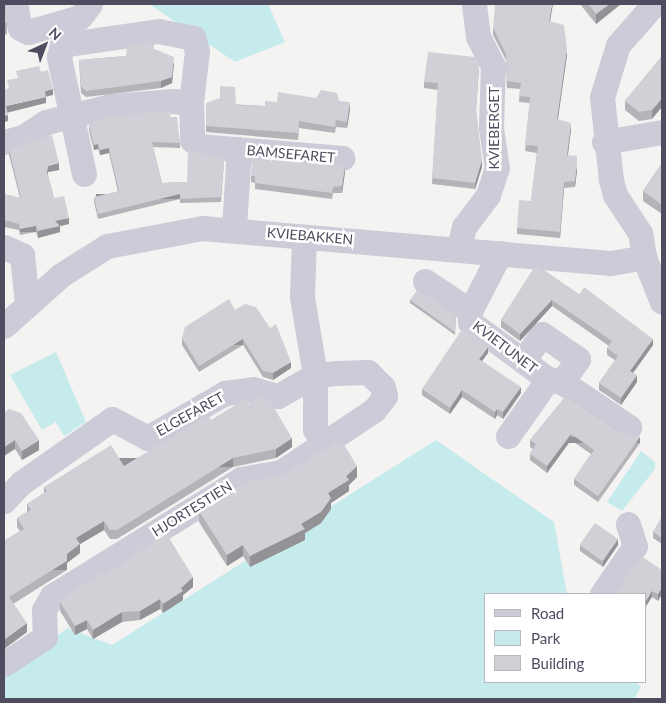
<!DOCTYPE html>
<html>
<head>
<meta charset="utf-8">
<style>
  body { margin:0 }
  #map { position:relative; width:666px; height:703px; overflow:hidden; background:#f4f3f2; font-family:Lato,sans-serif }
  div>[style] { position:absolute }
  .green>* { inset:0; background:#c6ebec }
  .minor>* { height:25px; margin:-12.5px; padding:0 12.5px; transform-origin:12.5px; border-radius:12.5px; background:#cccbd8 }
  .wall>* { inset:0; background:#b5b3b8 }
  .shaded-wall>* { inset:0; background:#939296; transform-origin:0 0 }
  .building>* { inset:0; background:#d2d0d6; transform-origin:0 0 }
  span { translate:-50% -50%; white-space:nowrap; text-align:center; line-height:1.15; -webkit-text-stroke:5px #fff; paint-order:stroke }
  .street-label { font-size:14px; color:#4e4c5e }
  .frame { position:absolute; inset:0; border:5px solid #4e4c5e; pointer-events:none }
  .legend { position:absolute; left:484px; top:593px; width:162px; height:90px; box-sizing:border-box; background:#fff; border:1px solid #b8b7bf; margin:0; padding:6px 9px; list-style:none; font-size:15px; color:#4e4c5e }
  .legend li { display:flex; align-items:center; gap:10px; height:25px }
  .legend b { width:25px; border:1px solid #b8b7bf }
  .north { position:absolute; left:20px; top:20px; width:50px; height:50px; -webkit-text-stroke:4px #fff; paint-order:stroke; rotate:43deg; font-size:14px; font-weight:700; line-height:20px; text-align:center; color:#4e4c5e }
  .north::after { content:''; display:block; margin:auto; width:18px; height:22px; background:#4e4c5e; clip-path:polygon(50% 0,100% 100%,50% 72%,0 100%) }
</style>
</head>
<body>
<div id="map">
  <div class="green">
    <div style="clip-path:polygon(149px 4px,268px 4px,285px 42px,235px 62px)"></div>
    <div style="clip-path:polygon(56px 352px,86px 422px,64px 436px,56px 422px,42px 430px,10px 375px)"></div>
    <div style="clip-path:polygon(436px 440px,554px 522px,567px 594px,485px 594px,485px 682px,636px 682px,641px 687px,634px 699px,4px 699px,4px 672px,68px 628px,112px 645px)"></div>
    <div style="clip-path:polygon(641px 451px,655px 462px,655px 469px,622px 511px,607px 502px)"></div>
  </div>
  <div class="minor">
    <div style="left:16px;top:8px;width:20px;rotate:79deg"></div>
    <div style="left:20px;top:28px;width:9px;rotate:27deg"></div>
    <div style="left:28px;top:32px;width:54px;rotate:-16.1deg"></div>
    <div style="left:80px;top:17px;width:16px;rotate:-52deg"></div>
    <div style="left:4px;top:142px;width:20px;rotate:-15deg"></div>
    <div style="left:23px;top:137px;width:27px;rotate:-33deg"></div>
    <div style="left:46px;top:122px;width:66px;rotate:-14deg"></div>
    <div style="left:110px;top:106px;width:63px;rotate:-4.5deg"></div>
    <div style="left:173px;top:101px;width:18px;rotate:6deg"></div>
    <div style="left:191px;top:103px;width:37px;rotate:88deg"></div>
    <div style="left:192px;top:140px;width:9px;rotate:41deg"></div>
    <div style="left:199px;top:146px;width:144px;rotate:4.8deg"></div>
    <div style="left:604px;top:142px;width:59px;rotate:-9.8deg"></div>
    <div style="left:84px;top:174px;width:120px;rotate:-102.1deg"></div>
    <div style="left:59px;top:57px;width:12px;rotate:-76deg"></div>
    <div style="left:62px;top:45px;width:97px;rotate:-8.3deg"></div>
    <div style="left:158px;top:31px;width:36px;rotate:11deg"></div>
    <div style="left:193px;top:38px;width:14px;rotate:73deg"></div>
    <div style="left:197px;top:51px;width:52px;rotate:96.6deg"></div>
    <div style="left:234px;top:228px;width:79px;rotate:-86.4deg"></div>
    <div style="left:304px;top:237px;width:60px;rotate:91.9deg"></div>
    <div style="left:302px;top:297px;width:79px;rotate:80.5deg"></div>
    <div style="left:315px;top:375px;width:55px;rotate:90deg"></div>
    <div style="left:4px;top:247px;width:20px;rotate:24deg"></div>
    <div style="left:22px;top:255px;width:48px;rotate:84.1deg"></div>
    <div style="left:459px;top:247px;width:21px;rotate:-76deg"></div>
    <div style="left:464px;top:227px;width:40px;rotate:-53deg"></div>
    <div style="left:488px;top:195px;width:28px;rotate:-72deg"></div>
    <div style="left:497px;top:168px;width:40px;rotate:-98.5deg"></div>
    <div style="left:491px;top:128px;width:62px;rotate:-88.2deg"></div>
    <div style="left:493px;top:66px;width:33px;rotate:-117deg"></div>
    <div style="left:478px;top:37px;width:33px;rotate:-97deg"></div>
    <div style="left:500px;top:253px;width:65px;rotate:117.3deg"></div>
    <div style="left:470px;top:311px;width:11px;rotate:90deg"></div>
    <div style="left:470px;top:322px;width:97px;rotate:36.2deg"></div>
    <div style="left:548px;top:379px;width:14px;rotate:12deg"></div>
    <div style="left:562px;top:382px;width:81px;rotate:33.9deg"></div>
    <div style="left:644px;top:257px;width:24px;rotate:-99deg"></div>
    <div style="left:640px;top:233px;width:45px;rotate:-123.3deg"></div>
    <div style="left:615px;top:195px;width:16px;rotate:-105deg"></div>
    <div style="left:611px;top:180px;width:83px;rotate:-96.2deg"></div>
    <div style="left:602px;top:97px;width:54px;rotate:-72.9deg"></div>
    <div style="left:618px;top:45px;width:55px;rotate:-48.7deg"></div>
    <div style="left:425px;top:281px;width:54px;rotate:33.7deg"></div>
    <div style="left:4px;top:326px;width:76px;rotate:-41.8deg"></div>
    <div style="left:61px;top:275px;width:54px;rotate:-32.2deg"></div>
    <div style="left:107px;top:246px;width:97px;rotate:-10.7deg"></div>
    <div style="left:202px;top:228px;width:410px;rotate:4.9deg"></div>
    <div style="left:611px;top:263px;width:34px;rotate:-10deg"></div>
    <div style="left:644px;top:257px;width:48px;rotate:68.2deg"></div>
    <div style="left:523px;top:361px;width:33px;rotate:-55deg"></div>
    <div style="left:542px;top:334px;width:44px;rotate:34.8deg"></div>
    <div style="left:578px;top:359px;width:28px;rotate:125deg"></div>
    <div style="left:508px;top:436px;width:70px;rotate:-54.9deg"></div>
    <div style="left:4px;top:501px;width:25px;rotate:-47deg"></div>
    <div style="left:21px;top:483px;width:111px;rotate:-35.1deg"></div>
    <div style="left:112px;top:419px;width:40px;rotate:28deg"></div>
    <div style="left:147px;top:438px;width:90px;rotate:-30deg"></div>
    <div style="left:225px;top:393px;width:28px;rotate:-8deg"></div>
    <div style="left:253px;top:389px;width:26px;rotate:16deg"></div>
    <div style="left:278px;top:396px;width:43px;rotate:-29.6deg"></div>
    <div style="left:315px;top:375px;width:21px;rotate:-5deg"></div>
    <div style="left:336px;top:373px;width:32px;rotate:-2deg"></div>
    <div style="left:368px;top:372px;width:21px;rotate:45deg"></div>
    <div style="left:383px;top:387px;width:9px;rotate:77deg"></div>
    <div style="left:385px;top:396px;width:18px;rotate:128deg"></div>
    <div style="left:374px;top:410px;width:112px;rotate:146.3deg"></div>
    <div style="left:281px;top:472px;width:41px;rotate:170.1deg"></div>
    <div style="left:241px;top:479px;width:222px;rotate:148.2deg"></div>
    <div style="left:52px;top:596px;width:16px;rotate:120deg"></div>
    <div style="left:44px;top:610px;width:27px;rotate:88deg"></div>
    <div style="left:45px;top:637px;width:49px;rotate:146.6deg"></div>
    <div style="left:602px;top:594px;width:58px;rotate:-55.5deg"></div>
    <div style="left:635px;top:546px;width:23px;rotate:-108deg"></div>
  </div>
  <div class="wall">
    <div style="clip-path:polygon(4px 4px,6px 4px,4px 7px,7px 22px,7px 34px,4px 35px)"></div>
    <div style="clip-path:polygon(580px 4px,621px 4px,596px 24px)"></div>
    <div style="clip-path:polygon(550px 22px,567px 55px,558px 119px,571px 129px,568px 155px,577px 170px,575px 187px,564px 188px,560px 238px,517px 234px,517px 228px,531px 201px,537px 153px,525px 151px,530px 103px,519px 102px,520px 89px,507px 88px,506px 60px,493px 35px,493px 28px)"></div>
    <div style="clip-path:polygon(154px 50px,174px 63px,172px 83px,161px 88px,86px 97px,81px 93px,79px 60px,126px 56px)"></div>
    <div style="clip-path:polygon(662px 56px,652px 119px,639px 121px,625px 110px,625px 101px)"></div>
    <div style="clip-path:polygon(479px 69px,476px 111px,482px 167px,475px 189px,432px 184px,438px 90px,424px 88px,424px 82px)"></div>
    <div style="clip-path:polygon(316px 98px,339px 101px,350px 109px,347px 128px,336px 127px,335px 133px,299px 128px,298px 140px,206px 132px,206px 103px,265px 106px,277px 102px)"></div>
    <div style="clip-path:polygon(170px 117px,180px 143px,180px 148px,153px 147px,162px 183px,187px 182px,224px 162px,221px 202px,180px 203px,180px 199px,98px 219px,94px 202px,94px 197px,118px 192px,109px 153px,100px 155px,98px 149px,94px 150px,89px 131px,89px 126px)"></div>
    <div style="clip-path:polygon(9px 149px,59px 170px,48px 172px,48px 175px,54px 198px,69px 224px,60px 226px,60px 232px,38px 238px,36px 232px,20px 235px,19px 230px,4px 227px,4px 194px,20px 198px,9px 155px)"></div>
    <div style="clip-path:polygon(662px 163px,662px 214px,643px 201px,643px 191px)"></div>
    <div style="clip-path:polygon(345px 172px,342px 193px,333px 193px,332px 199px,255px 189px,255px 183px,251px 182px,251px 176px)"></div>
    <div style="clip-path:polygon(536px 265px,653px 345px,633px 373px,637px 382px,621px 405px,599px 390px,599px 383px,615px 360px,607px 355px,607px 348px,609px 346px,552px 306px,520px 341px,501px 327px,501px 320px)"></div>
    <div style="clip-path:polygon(410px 300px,456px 315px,455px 335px,410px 303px)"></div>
    <div style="clip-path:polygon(235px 310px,291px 368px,273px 380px,263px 377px,243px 345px,199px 372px,182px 345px,182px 338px)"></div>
    <div style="clip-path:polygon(488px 353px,482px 361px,521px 393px,503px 419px,497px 415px,495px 419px,462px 397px,450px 414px,422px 395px,422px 389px)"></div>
    <div style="clip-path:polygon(566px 396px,621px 433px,640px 443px,598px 502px,574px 485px,574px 479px,591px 454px,571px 440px,547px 473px,530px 460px,530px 454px,533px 449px,530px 447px,530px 440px)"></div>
    <div style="clip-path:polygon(248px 404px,292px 447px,276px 458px,233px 467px,117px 539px,110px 539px,104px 530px,80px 544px,80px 553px,67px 563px,67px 570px,13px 604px,27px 632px,4px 649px,4px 541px,20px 531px,17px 527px,17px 518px,27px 512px,27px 504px,44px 493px,44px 487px,124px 466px,211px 420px)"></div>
    <div style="clip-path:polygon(4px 413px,39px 450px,22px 460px,15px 449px)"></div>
    <div style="clip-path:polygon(357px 477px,349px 485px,349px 491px,331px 503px,331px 509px,321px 523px,305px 533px,305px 540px,250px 567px,243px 556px,227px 566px,199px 522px,199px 511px)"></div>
    <div style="clip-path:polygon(662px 517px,662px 544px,653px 538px,653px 532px)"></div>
    <div style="clip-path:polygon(580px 545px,618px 545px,603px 567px,580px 551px)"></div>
    <div style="clip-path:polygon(662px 570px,662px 594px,658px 601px,652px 597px,645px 594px)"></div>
    <div style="clip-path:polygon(104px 576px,193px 587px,183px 595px,183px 600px,163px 613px,160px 609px,140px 620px,122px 622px,93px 639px,87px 629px,75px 635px,60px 611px,60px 602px)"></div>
  </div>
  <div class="shaded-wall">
    <div style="clip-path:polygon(552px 4px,553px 4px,549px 28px,549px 21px)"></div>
    <div style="clip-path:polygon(610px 4px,621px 4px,596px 24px,596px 14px)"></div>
    <div style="clip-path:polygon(567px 49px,567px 55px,557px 125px,557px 119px)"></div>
    <div style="clip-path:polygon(174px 63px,172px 83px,161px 88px,161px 81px)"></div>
    <div style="clip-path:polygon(53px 89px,53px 95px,45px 97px,45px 91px)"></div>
    <div style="clip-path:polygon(46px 97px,46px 103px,6px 113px,6px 106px)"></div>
    <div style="clip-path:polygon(662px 98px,662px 107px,652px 119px,652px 110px)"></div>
    <div style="clip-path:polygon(350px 102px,350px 109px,347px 128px,347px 122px)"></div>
    <div style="clip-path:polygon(8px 115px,8px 121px,4px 122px,4px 116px)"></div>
    <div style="clip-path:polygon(571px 123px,571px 129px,567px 161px,567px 155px)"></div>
    <div style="clip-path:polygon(98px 144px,98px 149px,94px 150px,94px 145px)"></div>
    <div style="clip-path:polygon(109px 148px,109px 153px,100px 155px,100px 150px)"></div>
    <div style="clip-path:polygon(482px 160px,482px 167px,475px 189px,475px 183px)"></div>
    <div style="clip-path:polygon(59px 163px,59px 170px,48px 172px,47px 179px,47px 172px,48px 166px)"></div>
    <div style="clip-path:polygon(577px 163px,577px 170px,575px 187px,575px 181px)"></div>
    <div style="clip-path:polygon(345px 166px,345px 172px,342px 193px,342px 186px)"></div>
    <div style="clip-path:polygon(564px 182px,564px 188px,560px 238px,560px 232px)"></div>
    <div style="left:180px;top:194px;width:5px;height:84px;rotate:90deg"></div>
    <div style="clip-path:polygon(69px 218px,69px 224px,60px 226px,60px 232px,38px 238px,38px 231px,55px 221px)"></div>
    <div style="left:36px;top:226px;width:6px;height:16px;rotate:90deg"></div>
    <div style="clip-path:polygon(552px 300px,552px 306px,520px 341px,520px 334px)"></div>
    <div style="left:243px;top:339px;width:6px;height:52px;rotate:90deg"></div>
    <div style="clip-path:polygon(653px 339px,653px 345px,630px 377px,630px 371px)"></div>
    <div style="clip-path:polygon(488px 347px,488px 353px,479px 365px,479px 359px)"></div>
    <div style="clip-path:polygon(291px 362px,291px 368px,273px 380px,273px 373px)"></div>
    <div style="clip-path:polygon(637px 375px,637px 382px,621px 405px,621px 398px)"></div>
    <div style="clip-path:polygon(521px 387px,521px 393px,503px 419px,503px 412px)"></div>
    <div style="clip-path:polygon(462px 390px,462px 397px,450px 414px,450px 408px)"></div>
    <div style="clip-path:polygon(497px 409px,497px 415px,495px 419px,495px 412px)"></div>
    <div style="clip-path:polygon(571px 434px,571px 440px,547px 473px,547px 466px)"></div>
    <div style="left:640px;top:437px;width:6px;height:72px;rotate:90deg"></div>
    <div style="clip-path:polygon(292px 438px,292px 447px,276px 458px,276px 449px)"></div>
    <div style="clip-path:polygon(15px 440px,15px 449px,4px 456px,4px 447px)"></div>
    <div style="clip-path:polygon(39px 440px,39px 450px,22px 460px,22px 451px)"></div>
    <div style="left:233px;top:458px;width:9px;height:137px;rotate:90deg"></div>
    <div style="clip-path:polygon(357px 466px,357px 477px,349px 485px,349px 491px,331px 503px,331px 509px,321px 523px,305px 533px,305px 540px,250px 567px,250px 556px,301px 524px,328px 493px)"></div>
    <div style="clip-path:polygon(104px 521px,104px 530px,80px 544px,80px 553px,67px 563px,67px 554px,76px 538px)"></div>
    <div style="clip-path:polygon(618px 539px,618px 545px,603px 567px,603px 561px)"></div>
    <div style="clip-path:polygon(243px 545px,243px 556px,227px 566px,227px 555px)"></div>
    <div style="left:67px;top:561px;width:9px;height:68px;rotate:90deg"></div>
    <div style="clip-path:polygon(193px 577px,193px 587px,183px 595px,183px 600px,163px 613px,163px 604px)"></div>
    <div style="clip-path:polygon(662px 588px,662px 594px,658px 601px,658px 594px)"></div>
    <div style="clip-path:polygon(652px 591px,652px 597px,645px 608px,645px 602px)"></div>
    <div style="clip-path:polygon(160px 599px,160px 609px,140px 620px,140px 611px)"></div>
    <div style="clip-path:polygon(122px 612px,122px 622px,93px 639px,93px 630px)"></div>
    <div style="clip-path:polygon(87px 620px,87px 629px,75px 635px,75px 626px)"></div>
    <div style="clip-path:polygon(27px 623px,27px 632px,4px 649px,4px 640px)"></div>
  </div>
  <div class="building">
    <div style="clip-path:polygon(495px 4px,552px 4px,549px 21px,564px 25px,567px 49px,557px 119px,571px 123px,567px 155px,577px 156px,577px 163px,575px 181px,564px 182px,560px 232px,517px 228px,519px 200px,531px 201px,538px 146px,525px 145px,530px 97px,519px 96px,521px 83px,507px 81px,506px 54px,493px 28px)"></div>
    <div style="clip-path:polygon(588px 4px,610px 4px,596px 14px)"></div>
    <div style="clip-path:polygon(4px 7px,7px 22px,4px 23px)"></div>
    <div style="clip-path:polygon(154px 42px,154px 49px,174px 57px,172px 77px,161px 81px,86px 91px,81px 86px,79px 60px,126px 56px,127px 44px)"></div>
    <div style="clip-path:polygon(428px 52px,475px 57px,479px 63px,476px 109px,482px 160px,475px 183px,432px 178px,438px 83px,424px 82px)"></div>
    <div style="clip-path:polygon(662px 56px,662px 98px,652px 110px,639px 112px,625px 101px)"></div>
    <div style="clip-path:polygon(39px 66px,41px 72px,48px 70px,53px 89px,45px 91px,46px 97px,6px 106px,8px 115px,4px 116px,4px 90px,9px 88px,7px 80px,18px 78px,16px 71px)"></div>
    <div style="clip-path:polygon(220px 86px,235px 87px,236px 105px,265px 106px,265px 101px,277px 102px,278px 92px,316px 98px,321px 90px,337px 93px,339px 101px,350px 102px,347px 122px,336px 120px,335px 127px,299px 121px,298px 133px,206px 126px,206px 103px,220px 98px)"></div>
    <div style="clip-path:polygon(170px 111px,170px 117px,177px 117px,180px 143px,152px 142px,162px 183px,187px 182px,188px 151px,224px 158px,221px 197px,180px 199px,180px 194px,98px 214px,94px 197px,119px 191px,109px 148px,100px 150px,98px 144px,94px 145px,89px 126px,93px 121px,112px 116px)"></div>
    <div style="clip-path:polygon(52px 135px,59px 163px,48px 166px,47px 172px,54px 198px,64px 196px,69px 218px,55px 221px,60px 226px,38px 231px,36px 226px,20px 229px,19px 224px,4px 220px,4px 194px,21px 198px,9px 149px)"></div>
    <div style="clip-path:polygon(252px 159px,345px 166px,342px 186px,333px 187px,332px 193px,255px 183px,255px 176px,251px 176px)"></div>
    <div style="clip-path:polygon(662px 163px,662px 205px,643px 191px)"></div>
    <div style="clip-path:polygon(536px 265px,579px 295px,584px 287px,653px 339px,630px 371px,637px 375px,621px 398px,599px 383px,618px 356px,607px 348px,612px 341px,552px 300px,520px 334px,501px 320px)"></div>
    <div style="clip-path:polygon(417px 290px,456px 315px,455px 332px,410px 300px)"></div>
    <div style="clip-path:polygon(229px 299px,235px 310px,245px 304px,256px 307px,270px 328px,276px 324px,291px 362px,273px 373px,263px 371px,243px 339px,199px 366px,182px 338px,185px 327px)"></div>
    <div style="clip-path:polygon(463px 328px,488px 347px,479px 359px,521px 387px,503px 412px,497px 409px,495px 412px,462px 390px,450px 408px,422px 389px)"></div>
    <div style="clip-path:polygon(566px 396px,621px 433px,640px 437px,598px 496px,574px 479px,594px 450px,571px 434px,547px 466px,530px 454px,536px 444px,530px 440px)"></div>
    <div style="clip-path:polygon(258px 398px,270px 401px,292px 438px,276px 449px,233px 458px,117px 530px,110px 530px,104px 521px,76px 538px,80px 544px,67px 554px,67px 561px,9px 597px,27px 623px,4px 640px,4px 541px,24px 529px,17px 518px,31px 510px,27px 504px,47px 491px,44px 487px,111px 445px,124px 466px,208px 415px,211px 420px,245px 399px,248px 404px)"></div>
    <div style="clip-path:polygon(9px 409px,21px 413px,39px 440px,22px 451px,15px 440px,4px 447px,4px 413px)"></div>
    <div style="clip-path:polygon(336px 442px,343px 443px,357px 466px,346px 476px,349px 480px,328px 493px,331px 498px,321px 512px,301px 524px,305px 529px,250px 556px,243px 545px,227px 555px,199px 511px,246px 482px,284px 475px)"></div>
    <div style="clip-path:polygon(662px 517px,662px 538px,653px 532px)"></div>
    <div style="left:595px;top:523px;width:28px;height:27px;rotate:35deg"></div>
    <div style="clip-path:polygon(166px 533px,193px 577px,181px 588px,183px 591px,163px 604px,160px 599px,140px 611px,122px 612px,93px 630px,87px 620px,75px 626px,60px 602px,63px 597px,102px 573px,104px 576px)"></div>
    <div style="clip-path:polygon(641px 556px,662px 570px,662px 588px,658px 594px,652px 591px,645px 602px,645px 594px,615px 594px)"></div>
  </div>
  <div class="street-label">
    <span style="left:494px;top:128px;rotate:-90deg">KVIEBERGET</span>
    <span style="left:291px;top:154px;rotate:5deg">BAMSEFARET</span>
    <span style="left:310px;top:236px;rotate:5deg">KVIEBAKKEN</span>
    <span style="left:505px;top:347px;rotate:37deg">KVIETUNET</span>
    <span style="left:190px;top:414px;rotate:-29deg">ELGEFARET</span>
    <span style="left:192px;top:509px;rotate:-32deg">HJORTESTIEN</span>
  </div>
  <div class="frame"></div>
  <ul class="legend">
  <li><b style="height:6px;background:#cccbd8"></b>Road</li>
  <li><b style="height:14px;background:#c6ebec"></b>Park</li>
  <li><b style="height:14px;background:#d2d0d6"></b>Building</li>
  </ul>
  <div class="north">N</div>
</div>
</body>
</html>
